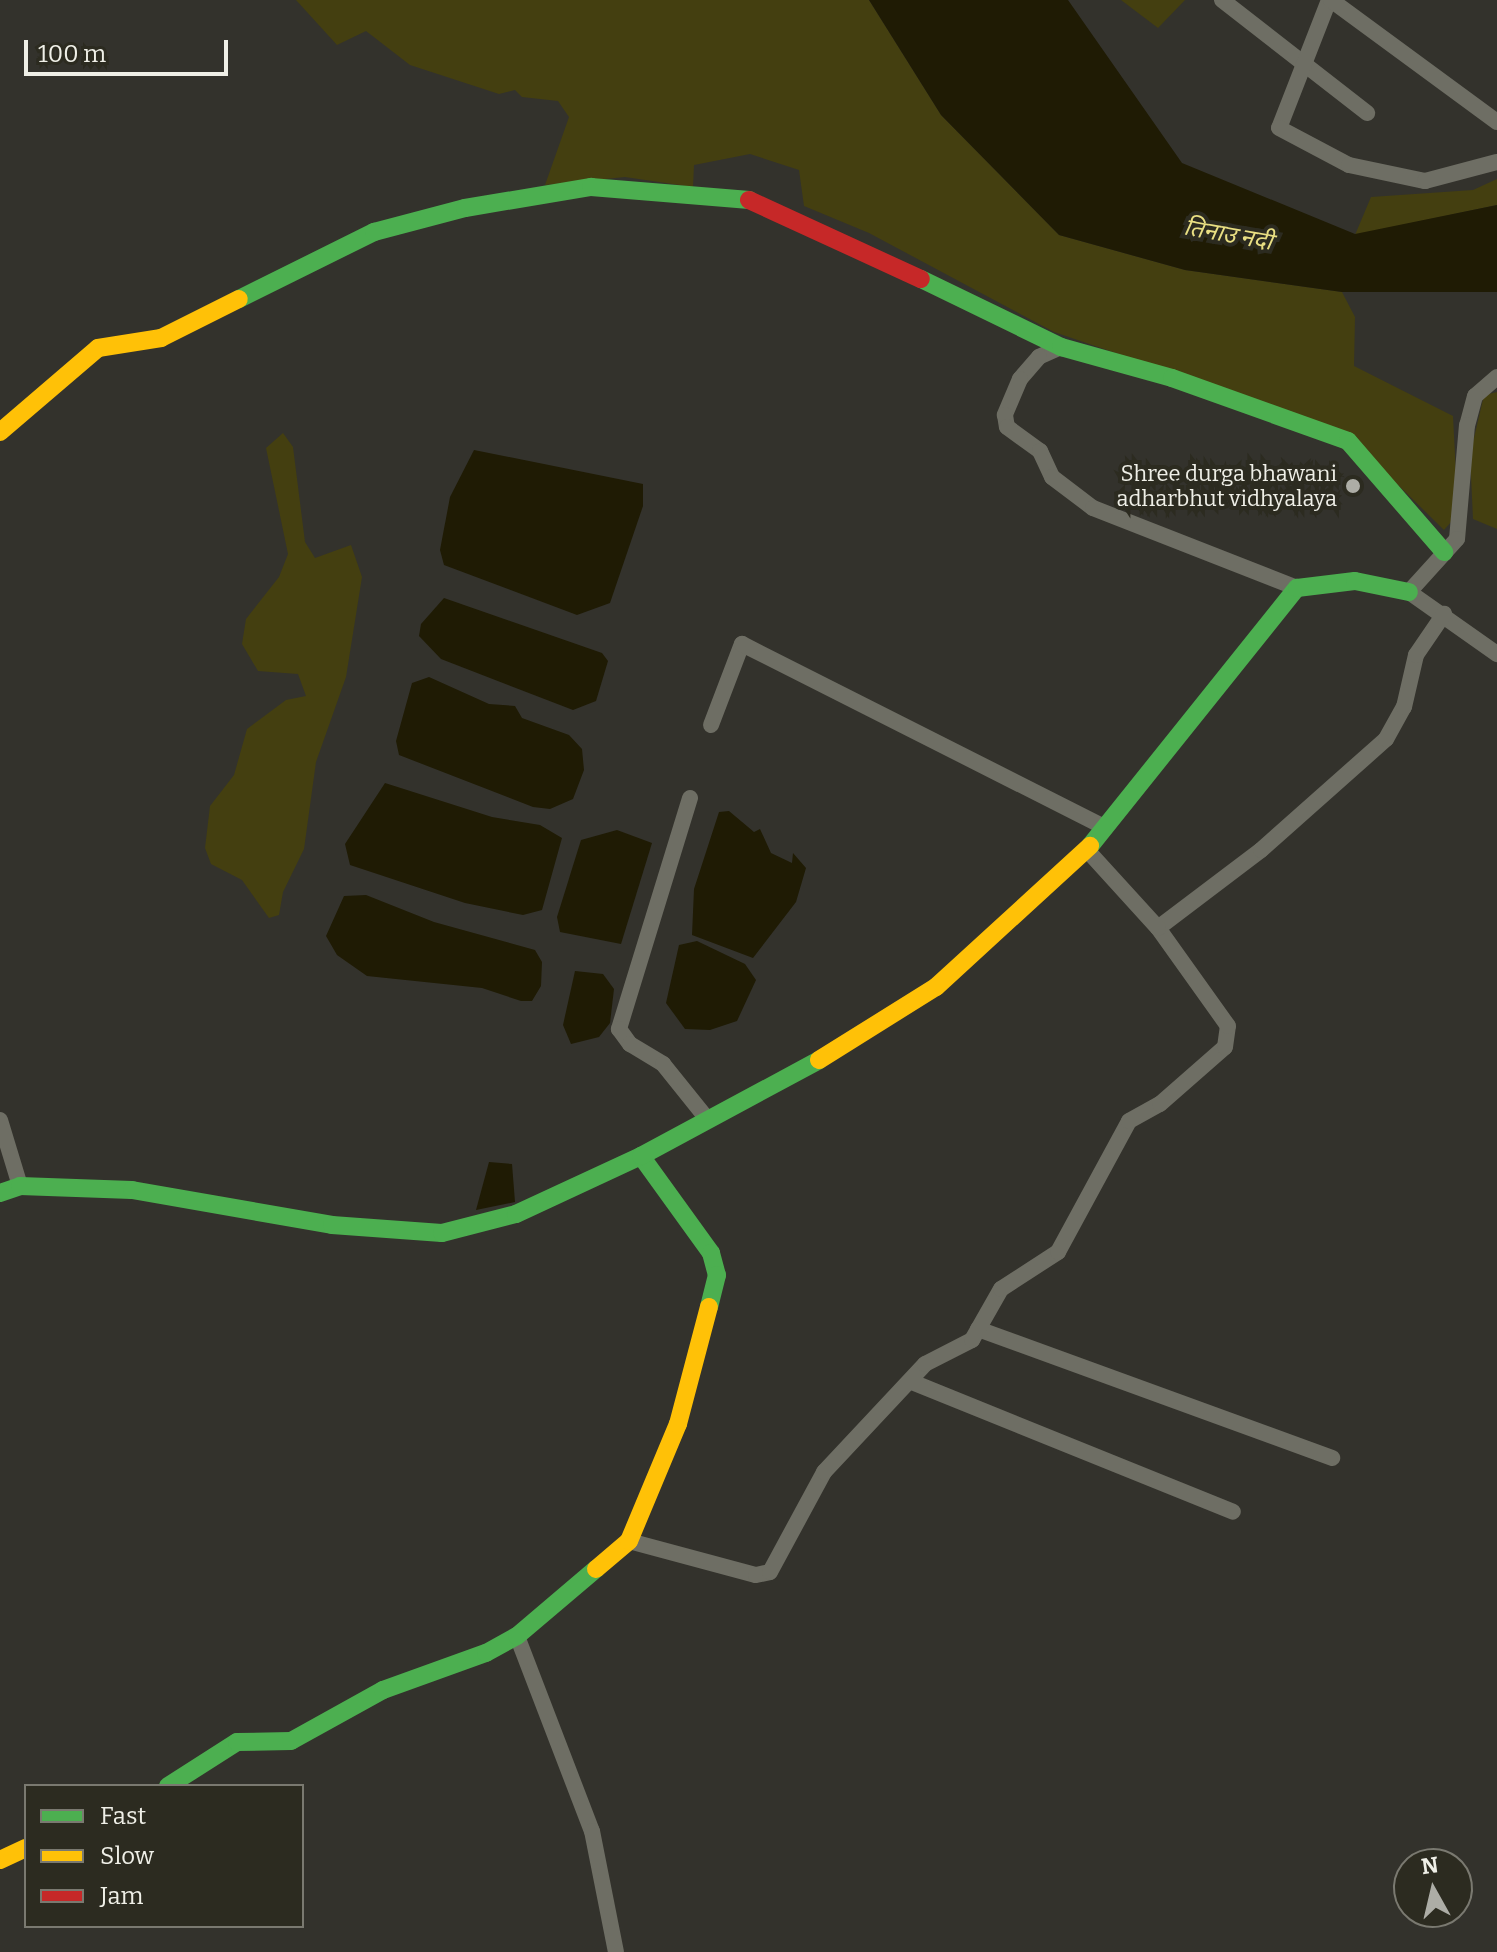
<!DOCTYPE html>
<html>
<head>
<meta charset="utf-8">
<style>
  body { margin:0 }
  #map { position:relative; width:1497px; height:1952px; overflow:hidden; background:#33322c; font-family:Bitter,"Noto Sans Devanagari",serif }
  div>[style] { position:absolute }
  .green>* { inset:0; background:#443f10 }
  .water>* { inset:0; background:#1f1b04 }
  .street>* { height:16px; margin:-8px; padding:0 8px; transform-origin:8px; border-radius:8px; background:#6e6e64 }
  .fast>* { height:18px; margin:-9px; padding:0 9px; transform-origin:9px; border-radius:9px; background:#4caf50 }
  .slow>* { height:18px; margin:-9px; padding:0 9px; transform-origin:9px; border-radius:9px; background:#ffc107 }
  .jam>* { height:18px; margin:-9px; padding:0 9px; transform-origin:9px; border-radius:9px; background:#c62828 }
  .dots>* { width:22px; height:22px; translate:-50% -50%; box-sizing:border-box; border:4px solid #2c2b20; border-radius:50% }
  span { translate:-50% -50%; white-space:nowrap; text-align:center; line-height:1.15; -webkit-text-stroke:8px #2c2b20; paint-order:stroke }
  .poi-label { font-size:22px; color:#efefe7 }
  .right { translate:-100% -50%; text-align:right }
  .water-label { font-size:24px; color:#e9df83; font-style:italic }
  .legend { position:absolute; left:24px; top:1784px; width:280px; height:144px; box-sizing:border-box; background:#2c2b20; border:2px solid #7a7970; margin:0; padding:10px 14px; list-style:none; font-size:24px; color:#efefe7 }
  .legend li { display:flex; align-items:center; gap:16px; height:40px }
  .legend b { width:40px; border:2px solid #7a7970 }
  .north { position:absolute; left:1393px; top:1848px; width:80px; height:80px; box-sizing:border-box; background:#2c2b20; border:2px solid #7a7970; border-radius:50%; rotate:352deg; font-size:22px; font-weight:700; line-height:32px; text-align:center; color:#efefe7 }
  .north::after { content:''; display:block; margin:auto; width:28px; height:36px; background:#adada6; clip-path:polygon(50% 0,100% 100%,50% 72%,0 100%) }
  .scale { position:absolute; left:24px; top:40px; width:204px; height:36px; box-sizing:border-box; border:4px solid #efefe7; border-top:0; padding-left:10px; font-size:24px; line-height:28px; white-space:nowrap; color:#efefe7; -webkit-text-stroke:6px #2c2b20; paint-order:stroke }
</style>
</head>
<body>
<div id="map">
  <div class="green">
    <div style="clip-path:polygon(296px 0,869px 0,941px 115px,1059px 235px,1185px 270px,1342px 292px,1355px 317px,1354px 366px,1453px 416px,1458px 514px,1444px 530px,1391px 478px,1290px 412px,1054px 332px,869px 233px,804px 206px,799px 170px,750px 154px,694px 165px,693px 187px,625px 177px,545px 185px,569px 117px,558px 101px,522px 97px,515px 90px,499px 94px,410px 65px,366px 31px,337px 45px)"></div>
    <div style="clip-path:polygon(1121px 0,1185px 0,1158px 28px)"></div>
    <div style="clip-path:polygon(1497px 179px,1497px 205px,1355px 235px,1371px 197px,1473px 190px)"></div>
    <div style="clip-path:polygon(1497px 392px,1497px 529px,1473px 519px,1470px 455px,1484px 395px)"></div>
    <div style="clip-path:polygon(283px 433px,293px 447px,305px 542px,315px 558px,351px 545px,362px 577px,346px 677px,316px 762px,304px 849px,283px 892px,279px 915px,269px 918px,242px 880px,211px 864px,205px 848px,210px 806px,234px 775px,247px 729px,286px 700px,306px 696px,298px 674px,258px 671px,242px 644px,246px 619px,279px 577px,288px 554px,266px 448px)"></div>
  </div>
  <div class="water">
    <div style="clip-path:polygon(869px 0,1068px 0,1182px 163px,1355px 234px,1497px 205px,1497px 292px,1342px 292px,1185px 270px,1059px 235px,941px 115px)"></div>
    <div style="clip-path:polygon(474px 450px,643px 484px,643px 506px,610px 603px,577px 615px,444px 565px,440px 550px,450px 497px)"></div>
    <div style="clip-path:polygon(444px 598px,602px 653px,608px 661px,596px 701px,573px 710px,441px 659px,419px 636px,421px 624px)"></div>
    <div style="clip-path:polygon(429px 677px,489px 704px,515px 706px,522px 718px,569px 735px,582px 749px,584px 770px,573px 799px,550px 809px,533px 807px,399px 755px,396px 741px,412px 683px)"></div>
    <div style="clip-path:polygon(385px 783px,492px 817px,540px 825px,562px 838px,542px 910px,523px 915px,465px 903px,350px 865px,345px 844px)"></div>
    <div style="clip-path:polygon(719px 812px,729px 811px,754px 832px,760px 829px,771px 853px,792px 863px,793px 853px,806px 868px,796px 902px,753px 958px,692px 935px,694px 889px)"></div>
    <div style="clip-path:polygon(617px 830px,652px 843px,621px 944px,560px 932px,557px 917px,581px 840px)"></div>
    <div style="clip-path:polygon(366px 895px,434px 922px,535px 950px,542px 962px,541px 986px,532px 1001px,521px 1001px,482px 988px,367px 976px,337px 955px,326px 936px,344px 896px)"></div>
    <div style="clip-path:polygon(697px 941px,745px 964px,756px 980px,737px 1021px,710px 1030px,685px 1029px,666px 1003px,679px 945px)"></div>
    <div style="clip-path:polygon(575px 971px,603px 974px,614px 989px,610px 1023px,599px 1037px,571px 1044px,563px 1025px)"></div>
    <div style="clip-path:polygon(489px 1162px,512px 1164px,515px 1202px,476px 1210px)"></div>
  </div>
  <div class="street">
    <div style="left:1222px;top:0;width:184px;rotate:37.9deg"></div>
    <div style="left:1329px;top:0;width:137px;rotate:111.3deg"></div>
    <div style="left:1279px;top:128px;width:79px;rotate:27.9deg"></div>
    <div style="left:1349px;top:165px;width:78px;rotate:11.9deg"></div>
    <div style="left:1425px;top:181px;width:74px;rotate:-14.8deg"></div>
    <div style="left:1331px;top:0;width:206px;rotate:36.3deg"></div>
    <div style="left:1061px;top:347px;width:24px;rotate:156deg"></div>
    <div style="left:1039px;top:357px;width:29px;rotate:131deg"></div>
    <div style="left:1020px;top:379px;width:39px;rotate:113deg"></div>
    <div style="left:1005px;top:415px;width:12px;rotate:81deg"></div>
    <div style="left:1007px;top:427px;width:41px;rotate:36deg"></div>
    <div style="left:1040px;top:451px;width:29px;rotate:65deg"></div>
    <div style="left:1052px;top:477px;width:51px;rotate:37.1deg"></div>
    <div style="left:1093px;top:508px;width:219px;rotate:21.4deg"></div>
    <div style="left:1497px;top:377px;width:29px;rotate:139deg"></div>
    <div style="left:1475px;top:396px;width:30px;rotate:105deg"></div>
    <div style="left:1467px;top:425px;width:114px;rotate:95deg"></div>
    <div style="left:1457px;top:539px;width:72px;rotate:132.2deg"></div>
    <div style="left:1409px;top:592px;width:108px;rotate:35.2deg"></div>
    <div style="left:711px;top:725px;width:87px;rotate:-69.1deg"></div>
    <div style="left:742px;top:644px;width:406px;rotate:26.8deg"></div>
    <div style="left:690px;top:798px;width:242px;rotate:107.1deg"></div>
    <div style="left:619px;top:1029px;width:19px;rotate:54deg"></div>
    <div style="left:630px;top:1044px;width:39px;rotate:31deg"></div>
    <div style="left:663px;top:1064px;width:72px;rotate:51.2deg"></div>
    <div style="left:1158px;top:928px;width:129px;rotate:-37.1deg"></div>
    <div style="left:1261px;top:850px;width:167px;rotate:-41.6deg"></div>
    <div style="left:1386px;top:739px;width:37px;rotate:-61deg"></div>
    <div style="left:1404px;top:707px;width:53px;rotate:-77deg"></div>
    <div style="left:1416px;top:655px;width:50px;rotate:-55.7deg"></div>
    <div style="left:0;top:1120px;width:69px;rotate:73.1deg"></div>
    <div style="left:978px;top:1329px;width:377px;rotate:20deg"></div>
    <div style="left:912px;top:1382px;width:346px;rotate:22deg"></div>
    <div style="left:629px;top:1541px;width:131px;rotate:15deg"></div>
    <div style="left:756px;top:1575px;width:14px;rotate:-12deg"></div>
    <div style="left:770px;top:1572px;width:114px;rotate:-61.6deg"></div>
    <div style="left:824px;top:1472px;width:148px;rotate:-46.9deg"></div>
    <div style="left:925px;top:1364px;width:53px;rotate:-27.1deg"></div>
    <div style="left:972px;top:1340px;width:59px;rotate:-60.4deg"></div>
    <div style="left:1001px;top:1289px;width:68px;rotate:-33deg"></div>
    <div style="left:1058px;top:1252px;width:149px;rotate:-61.5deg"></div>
    <div style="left:1129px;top:1121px;width:35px;rotate:-29deg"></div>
    <div style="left:1160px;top:1104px;width:86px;rotate:-41.2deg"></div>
    <div style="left:1225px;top:1047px;width:21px;rotate:-82deg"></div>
    <div style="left:1228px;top:1026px;width:120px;rotate:-125.5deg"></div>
    <div style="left:1158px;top:928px;width:105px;rotate:-132.3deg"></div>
    <div style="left:517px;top:1636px;width:209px;rotate:69deg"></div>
    <div style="left:592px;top:1831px;width:123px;rotate:78.8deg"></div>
  </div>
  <div class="fast">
    <div style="left:921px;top:279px;width:156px;rotate:25.9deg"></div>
    <div style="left:1061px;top:347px;width:115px;rotate:15.6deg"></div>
    <div style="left:1172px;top:378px;width:187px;rotate:19.7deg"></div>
    <div style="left:1348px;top:441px;width:147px;rotate:49.1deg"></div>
    <div style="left:239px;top:299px;width:151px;rotate:-26.4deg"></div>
    <div style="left:374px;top:232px;width:94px;rotate:-14.8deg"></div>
    <div style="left:465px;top:208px;width:128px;rotate:-9.5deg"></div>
    <div style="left:591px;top:187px;width:159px;rotate:4.7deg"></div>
    <div style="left:1090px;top:846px;width:331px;rotate:-51.3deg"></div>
    <div style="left:1297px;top:588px;width:58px;rotate:-6.9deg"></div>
    <div style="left:1355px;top:581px;width:55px;rotate:11.5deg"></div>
    <div style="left:641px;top:1156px;width:120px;rotate:54.2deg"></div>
    <div style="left:711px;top:1253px;width:23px;rotate:75deg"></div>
    <div style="left:717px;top:1275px;width:33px;rotate:104deg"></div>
    <div style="left:0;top:1193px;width:21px;rotate:-19deg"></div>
    <div style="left:20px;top:1186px;width:112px;rotate:2deg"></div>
    <div style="left:132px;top:1190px;width:203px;rotate:9.9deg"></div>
    <div style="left:332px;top:1225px;width:110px;rotate:4.2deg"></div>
    <div style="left:442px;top:1233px;width:76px;rotate:-14.4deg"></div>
    <div style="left:516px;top:1214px;width:138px;rotate:-24.9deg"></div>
    <div style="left:641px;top:1156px;width:202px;rotate:-28.3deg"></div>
    <div style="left:168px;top:1786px;width:82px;rotate:-32.5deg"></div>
    <div style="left:237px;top:1742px;width:54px;rotate:-1.1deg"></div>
    <div style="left:291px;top:1741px;width:105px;rotate:-29deg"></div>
    <div style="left:383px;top:1690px;width:109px;rotate:-19.8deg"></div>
    <div style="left:486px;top:1653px;width:35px;rotate:-29deg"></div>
    <div style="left:517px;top:1636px;width:104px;rotate:-40.3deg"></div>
  </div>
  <div class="slow">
    <div style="left:0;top:432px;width:129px;rotate:-40.6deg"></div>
    <div style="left:98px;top:348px;width:64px;rotate:-9deg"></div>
    <div style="left:161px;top:338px;width:87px;rotate:-26.6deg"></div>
    <div style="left:819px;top:1060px;width:138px;rotate:-32deg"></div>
    <div style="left:936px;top:987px;width:209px;rotate:-42.5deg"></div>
    <div style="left:596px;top:1569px;width:43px;rotate:-40.3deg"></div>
    <div style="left:629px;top:1541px;width:127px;rotate:-67.3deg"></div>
    <div style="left:678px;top:1424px;width:121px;rotate:-75.2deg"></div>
    <div style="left:0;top:1860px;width:29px;rotate:-25deg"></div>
  </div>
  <div class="jam">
    <div style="left:749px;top:200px;width:189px;rotate:24.7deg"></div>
  </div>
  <div class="dots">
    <div style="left:1353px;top:486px;background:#adada6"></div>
  </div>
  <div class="poi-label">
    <span class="right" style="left:1337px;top:486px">Shree durga bhawani<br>adharbhut vidhyalaya</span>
  </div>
  <div class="water-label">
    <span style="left:1228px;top:235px;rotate:10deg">तिनाउ नदी</span>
  </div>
  <ul class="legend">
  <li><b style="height:10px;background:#4caf50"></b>Fast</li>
  <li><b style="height:10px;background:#ffc107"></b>Slow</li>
  <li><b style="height:10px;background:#c62828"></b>Jam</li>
  </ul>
  <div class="north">N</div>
  <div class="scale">100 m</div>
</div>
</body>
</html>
